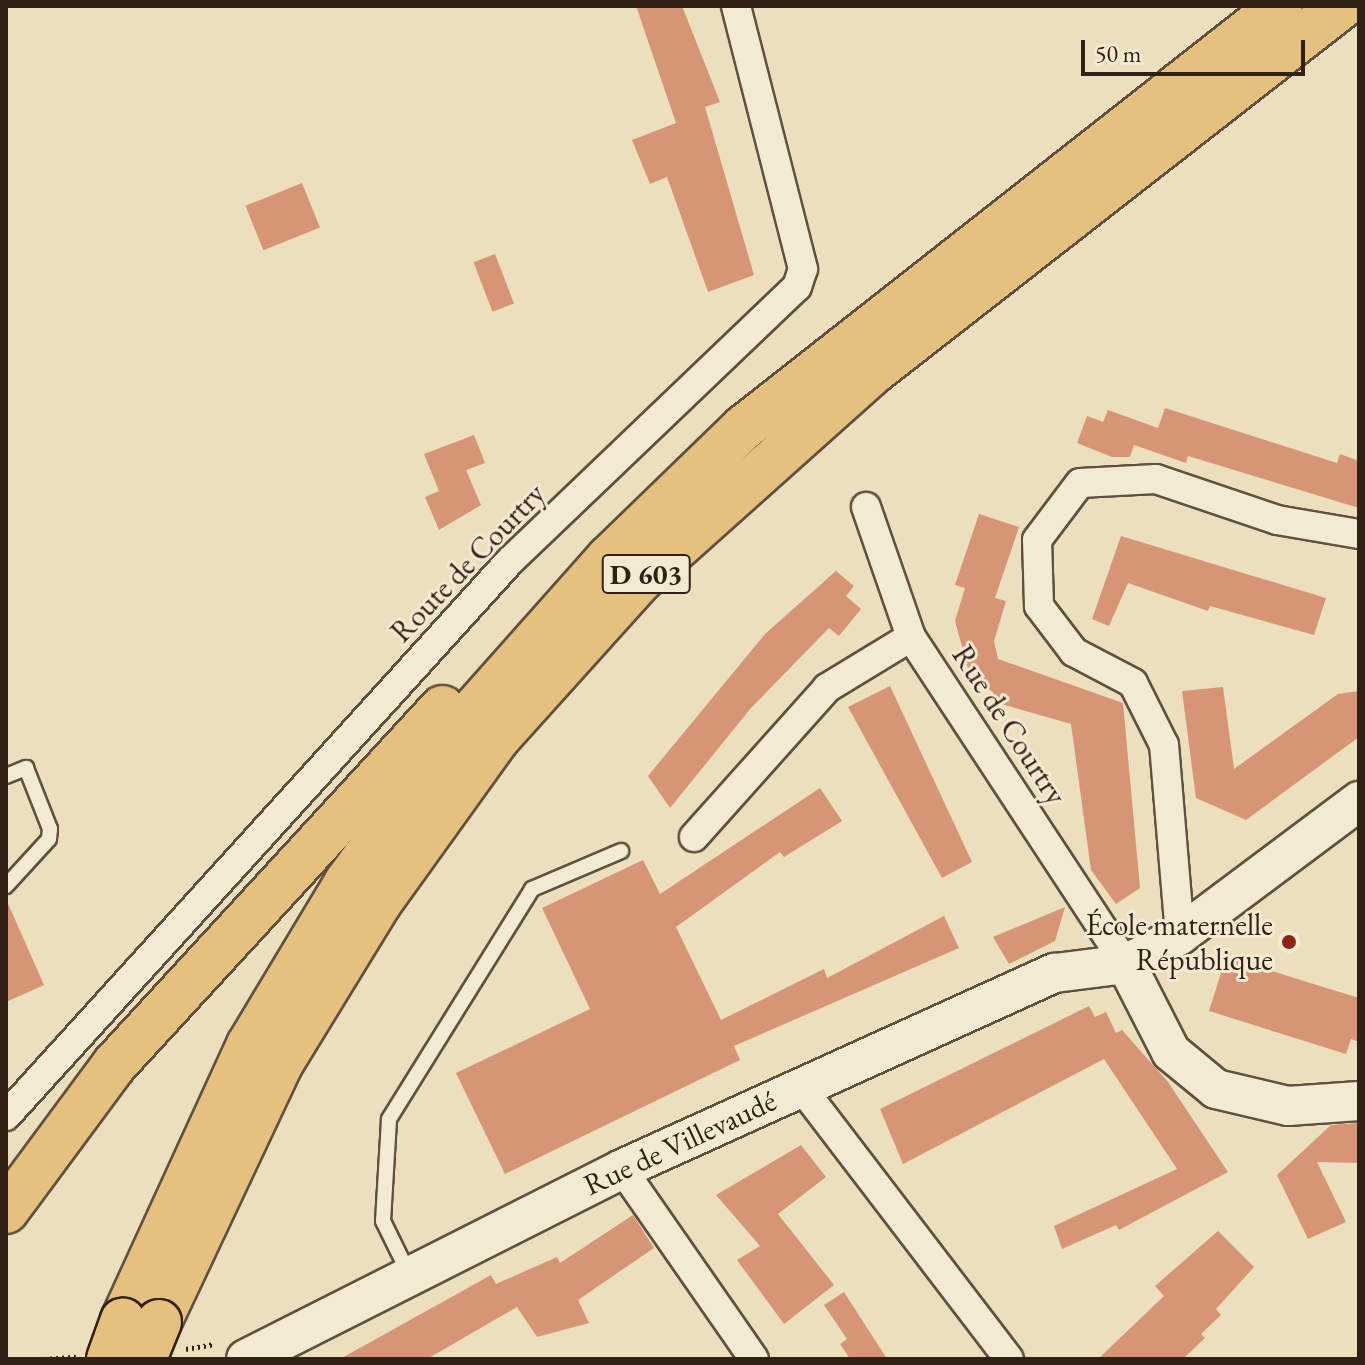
<!DOCTYPE html>
<html>
<head>
<meta charset="utf-8">
<style>
  body { margin:0 }
  #map { position:relative; width:1365px; height:1365px; overflow:hidden; background:#ecdfbd; font-family:"EB Garamond",serif }
  div>[style] { position:absolute }
  .building>* { inset:0; background:#d69574; transform-origin:0 0 }
  .path>* { height:5px; margin-top:-2.5px; transform-origin:0; background:repeating-linear-gradient(90deg,#312115 0 2px,transparent 0 6px) }
  .roads { filter:drop-shadow(2px 0 #60503f) drop-shadow(-2px 0 #60503f) drop-shadow(0 2px #60503f) drop-shadow(0 -2px #60503f) }
  .lane>* { height:14px; margin:-7px; padding:0 7px; transform-origin:7px; border-radius:7px; background:#f3ead4 }
  .street>* { height:28px; margin:-14px; padding:0 14px; transform-origin:14px; border-radius:14px; background:#f3ead4 }
  .secondary>* { height:38px; margin:-19px; padding:0 19px; transform-origin:19px; border-radius:19px; background:#f3ead4 }
  .highway>* { height:44px; margin:-22px; padding:0 22px; transform-origin:22px; border-radius:22px; background:#e6c07e }
  .bridges { filter:drop-shadow(2px 0 #312115) drop-shadow(-2px 0 #312115) drop-shadow(0 2px #312115) drop-shadow(0 -2px #312115) }
  .highway-bridge>* { height:44px; margin:-22px; padding:0 22px; transform-origin:22px; border-radius:22px; background:#e6c07e }
  .dots>* { width:22px; height:22px; translate:-50% -50%; box-sizing:border-box; border:4px solid #f3ead4; border-radius:50% }
  span { translate:-50% -50%; white-space:nowrap; text-align:center; line-height:1.15; -webkit-text-stroke:6px #f3ead4; paint-order:stroke }
  .shield-label span { padding:2px 6px; background:#f3ead4; border:2px solid; border-radius:6px; -webkit-text-stroke-width:0 }
  .shield-label { font-size:28px; color:#312115; font-weight:700 }
  .street-label { font-size:30px; color:#312115 }
  .poi-label { font-size:30px; color:#312115 }
  .right { translate:-100% -50%; text-align:right }
  .frame { position:absolute; inset:0; border:8px solid #312115; pointer-events:none }
  .scale { position:absolute; left:1081px; top:40px; width:224px; height:36px; box-sizing:border-box; border:4px solid #312115; border-top:0; padding-left:10px; font-size:24px; line-height:28px; white-space:nowrap; color:#312115; -webkit-text-stroke:6px #f3ead4; paint-order:stroke }
</style>
</head>
<body>
<div id="map">
  <div class="building">
    <div style="clip-path:polygon(636px 6px,682px 6px,720px 102px,705px 107px,754px 275px,708px 292px,667px 177px,650px 184px,632px 140px,676px 123px)"></div>
    <div style="left:302px;top:183px;width:48px;height:61px;rotate:68deg"></div>
    <div style="left:495px;top:254px;width:53px;height:23px;rotate:69deg"></div>
    <div style="clip-path:polygon(1165px 408px,1337px 463px,1340px 454px,1359px 461px,1359px 508px,1188px 456px,1186px 463px,1134px 445px,1130px 457px,1112px 457px,1077px 443px,1087px 416px,1103px 422px,1108px 410px,1158px 428px)"></div>
    <div style="clip-path:polygon(474px 435px,485px 463px,466px 470px,481px 505px,439px 530px,425px 497px,439px 491px,424px 454px)"></div>
    <div style="clip-path:polygon(979px 514px,1019px 527px,995px 598px,1006px 601px,994px 641px,998px 659px,1123px 703px,1140px 888px,1116px 904px,1091px 870px,1071px 724px,991px 701px,993px 692px,971px 679px,955px 621px,965px 588px,955px 585px)"></div>
    <div style="clip-path:polygon(1121px 536px,1326px 598px,1314px 635px,1210px 606px,1208px 611px,1128px 583px,1109px 626px,1092px 619px)"></div>
    <div style="clip-path:polygon(836px 571px,854px 586px,846px 596px,861px 609px,839px 636px,829px 628px,751px 708px,670px 808px,648px 776px,765px 634px)"></div>
    <div style="clip-path:polygon(890px 686px,972px 862px,942px 878px,848px 707px)"></div>
    <div style="clip-path:polygon(1223px 687px,1234px 769px,1338px 694px,1359px 691px,1359px 737px,1246px 820px,1196px 798px,1182px 691px)"></div>
    <div style="clip-path:polygon(820px 788px,842px 821px,784px 857px,780px 852px,676px 927px,721px 1020px,824px 969px,827px 978px,944px 916px,959px 948px,734px 1046px,740px 1060px,505px 1174px,456px 1073px,590px 1009px,542px 908px,643px 860px,660px 894px)"></div>
    <div style="clip-path:polygon(6px 899px,44px 985px,6px 1002px)"></div>
    <div style="clip-path:polygon(1065px 907px,1055px 941px,1009px 964px,993px 937px)"></div>
    <div style="clip-path:polygon(1226px 957px,1359px 998px,1359px 1042px,1351px 1039px,1346px 1054px,1209px 1011px)"></div>
    <div style="clip-path:polygon(1089px 1006px,1095px 1017px,1106px 1012px,1116px 1033px,1122px 1030px,1168px 1082px,1228px 1172px,1119px 1230px,1116px 1225px,1062px 1249px,1054px 1226px,1177px 1169px,1104px 1059px,903px 1164px,880px 1109px)"></div>
    <div style="clip-path:polygon(1358px 1123px,1359px 1163px,1317px 1162px,1346px 1222px,1308px 1239px,1277px 1175px,1331px 1125px)"></div>
    <div style="clip-path:polygon(801px 1145px,826px 1177px,778px 1214px,834px 1285px,784px 1324px,737px 1260px,760px 1246px,716px 1195px)"></div>
    <div style="clip-path:polygon(633px 1215px,654px 1248px,578px 1300px,589px 1323px,537px 1337px,517px 1307px,427px 1359px,340px 1359px,491px 1275px,496px 1284px,557px 1257px,560px 1263px)"></div>
    <div style="clip-path:polygon(1218px 1231px,1254px 1267px,1216px 1309px,1221px 1315px,1201px 1334px,1205px 1338px,1183px 1359px,1098px 1359px,1164px 1296px,1155px 1286px)"></div>
    <div style="clip-path:polygon(844px 1292px,887px 1359px,850px 1359px,840px 1344px,847px 1339px,824px 1305px)"></div>
  </div>
  <div class="path">
    <div style="left:186px;top:1349px;width:29px;rotate:-10deg"></div>
    <div style="left:44px;top:1359px;width:32px;rotate:-4deg"></div>
  </div>
  <div class="roads">
    <div class="lane">
      <div style="left:6px;top:776px;width:22px;rotate:-22deg"></div>
      <div style="left:26px;top:768px;width:66px;rotate:68.5deg"></div>
      <div style="left:50px;top:829px;width:10px;rotate:96deg"></div>
      <div style="left:49px;top:839px;width:64px;rotate:132.5deg"></div>
      <div style="left:408px;top:1272px;width:57px;rotate:-116.1deg"></div>
      <div style="left:383px;top:1221px;width:102px;rotate:-86.6deg"></div>
      <div style="left:389px;top:1119px;width:271px;rotate:-58.1deg"></div>
      <div style="left:532px;top:889px;width:97px;rotate:-23.1deg"></div>
    </div>
    <div class="street">
      <div style="left:866px;top:507px;width:138px;rotate:70.9deg"></div>
      <div style="left:911px;top:637px;width:391px;rotate:56.7deg"></div>
      <div style="left:694px;top:837px;width:200px;rotate:-48.2deg"></div>
      <div style="left:827px;top:688px;width:98px;rotate:-31.3deg"></div>
      <div style="left:1180px;top:935px;width:191px;rotate:-94.8deg"></div>
      <div style="left:1164px;top:745px;width:69px;rotate:-116.6deg"></div>
      <div style="left:1133px;top:683px;width:67px;rotate:-152.3deg"></div>
      <div style="left:1074px;top:652px;width:58px;rotate:-127.3deg"></div>
      <div style="left:1039px;top:606px;width:66px;rotate:-91.7deg"></div>
      <div style="left:1037px;top:540px;width:71px;rotate:-53deg"></div>
      <div style="left:1080px;top:483px;width:76px;rotate:-3deg"></div>
      <div style="left:1156px;top:479px;width:128px;rotate:18.7deg"></div>
      <div style="left:1277px;top:520px;width:83px;rotate:9.7deg"></div>
      <div style="left:801px;top:1087px;width:342px;rotate:52.6deg"></div>
      <div style="left:6px;top:1116px;width:750px;rotate:-47.76deg"></div>
      <div style="left:510px;top:561px;width:397px;rotate:-43.7deg"></div>
      <div style="left:797px;top:287px;width:19px;rotate:-72deg"></div>
      <div style="left:803px;top:269px;width:271px;rotate:-104.3deg"></div>
      <div style="left:622px;top:1169px;width:231px;rotate:55.2deg"></div>
    </div>
    <div class="secondary">
      <div style="left:1126px;top:964px;width:99px;rotate:62.9deg"></div>
      <div style="left:1171px;top:1052px;width:58px;rotate:39.4deg"></div>
      <div style="left:1216px;top:1089px;width:74px;rotate:13.3deg"></div>
      <div style="left:1288px;top:1106px;width:71px;rotate:-4deg"></div>
      <div style="left:246px;top:1359px;width:421px;rotate:-26.8deg"></div>
      <div style="left:622px;top:1169px;width:475px;rotate:-24.4deg"></div>
      <div style="left:1055px;top:973px;width:72px;rotate:-7.2deg"></div>
      <div style="left:1126px;top:964px;width:61px;rotate:-28.2deg"></div>
      <div style="left:1180px;top:935px;width:224px;rotate:-36.8deg"></div>
    </div>
    <div class="highway">
      <div style="left:6px;top:1211px;width:182px;rotate:-53.5deg"></div>
      <div style="left:114px;top:1065px;width:485px;rotate:-47.4deg"></div>
      <div style="left:123px;top:1320px;width:302px;rotate:-65.4deg"></div>
      <div style="left:249px;top:1045px;width:190px;rotate:-59deg"></div>
      <div style="left:347px;top:882px;width:200px;rotate:-53.9deg"></div>
      <div style="left:465px;top:720px;width:217px;rotate:-48.4deg"></div>
      <div style="left:609px;top:558px;width:187px;rotate:-44.1deg"></div>
      <div style="left:743px;top:428px;width:683px;rotate:-38.16deg"></div>
      <div style="left:159px;top:1322px;width:286px;rotate:-64.8deg"></div>
      <div style="left:281px;top:1063px;width:188px;rotate:-58.5deg"></div>
      <div style="left:379px;top:903px;width:201px;rotate:-54.3deg"></div>
      <div style="left:496px;top:740px;width:214px;rotate:-48deg"></div>
      <div style="left:639px;top:581px;width:315px;rotate:-41.8deg"></div>
      <div style="left:874px;top:371px;width:594px;rotate:-37.95deg"></div>
    </div>
  </div>
  <div class="bridges">
    <div class="highway-bridge">
      <div style="left:109px;top:1359px;width:41px;rotate:-70.3deg"></div>
      <div style="left:144px;top:1359px;width:40px;rotate:-68deg"></div>
    </div>
  </div>
  <div class="dots">
    <div style="left:1289px;top:942px;background:#8f2418"></div>
  </div>
  <div class="shield-label">
    <span style="left:646px;top:574px">D 603</span>
  </div>
  <div class="street-label">
    <span style="left:468px;top:563px;rotate:-46deg">Route de Courtry</span>
    <span style="left:1009px;top:725px;rotate:57deg">Rue de Courtry</span>
    <span style="left:680px;top:1143px;rotate:-25deg">Rue de Villevaudé</span>
  </div>
  <div class="poi-label">
    <span class="right" style="left:1273px;top:942px">École maternelle<br>République</span>
  </div>
  <div class="frame"></div>
  <div class="scale">50 m</div>
</div>
</body>
</html>
